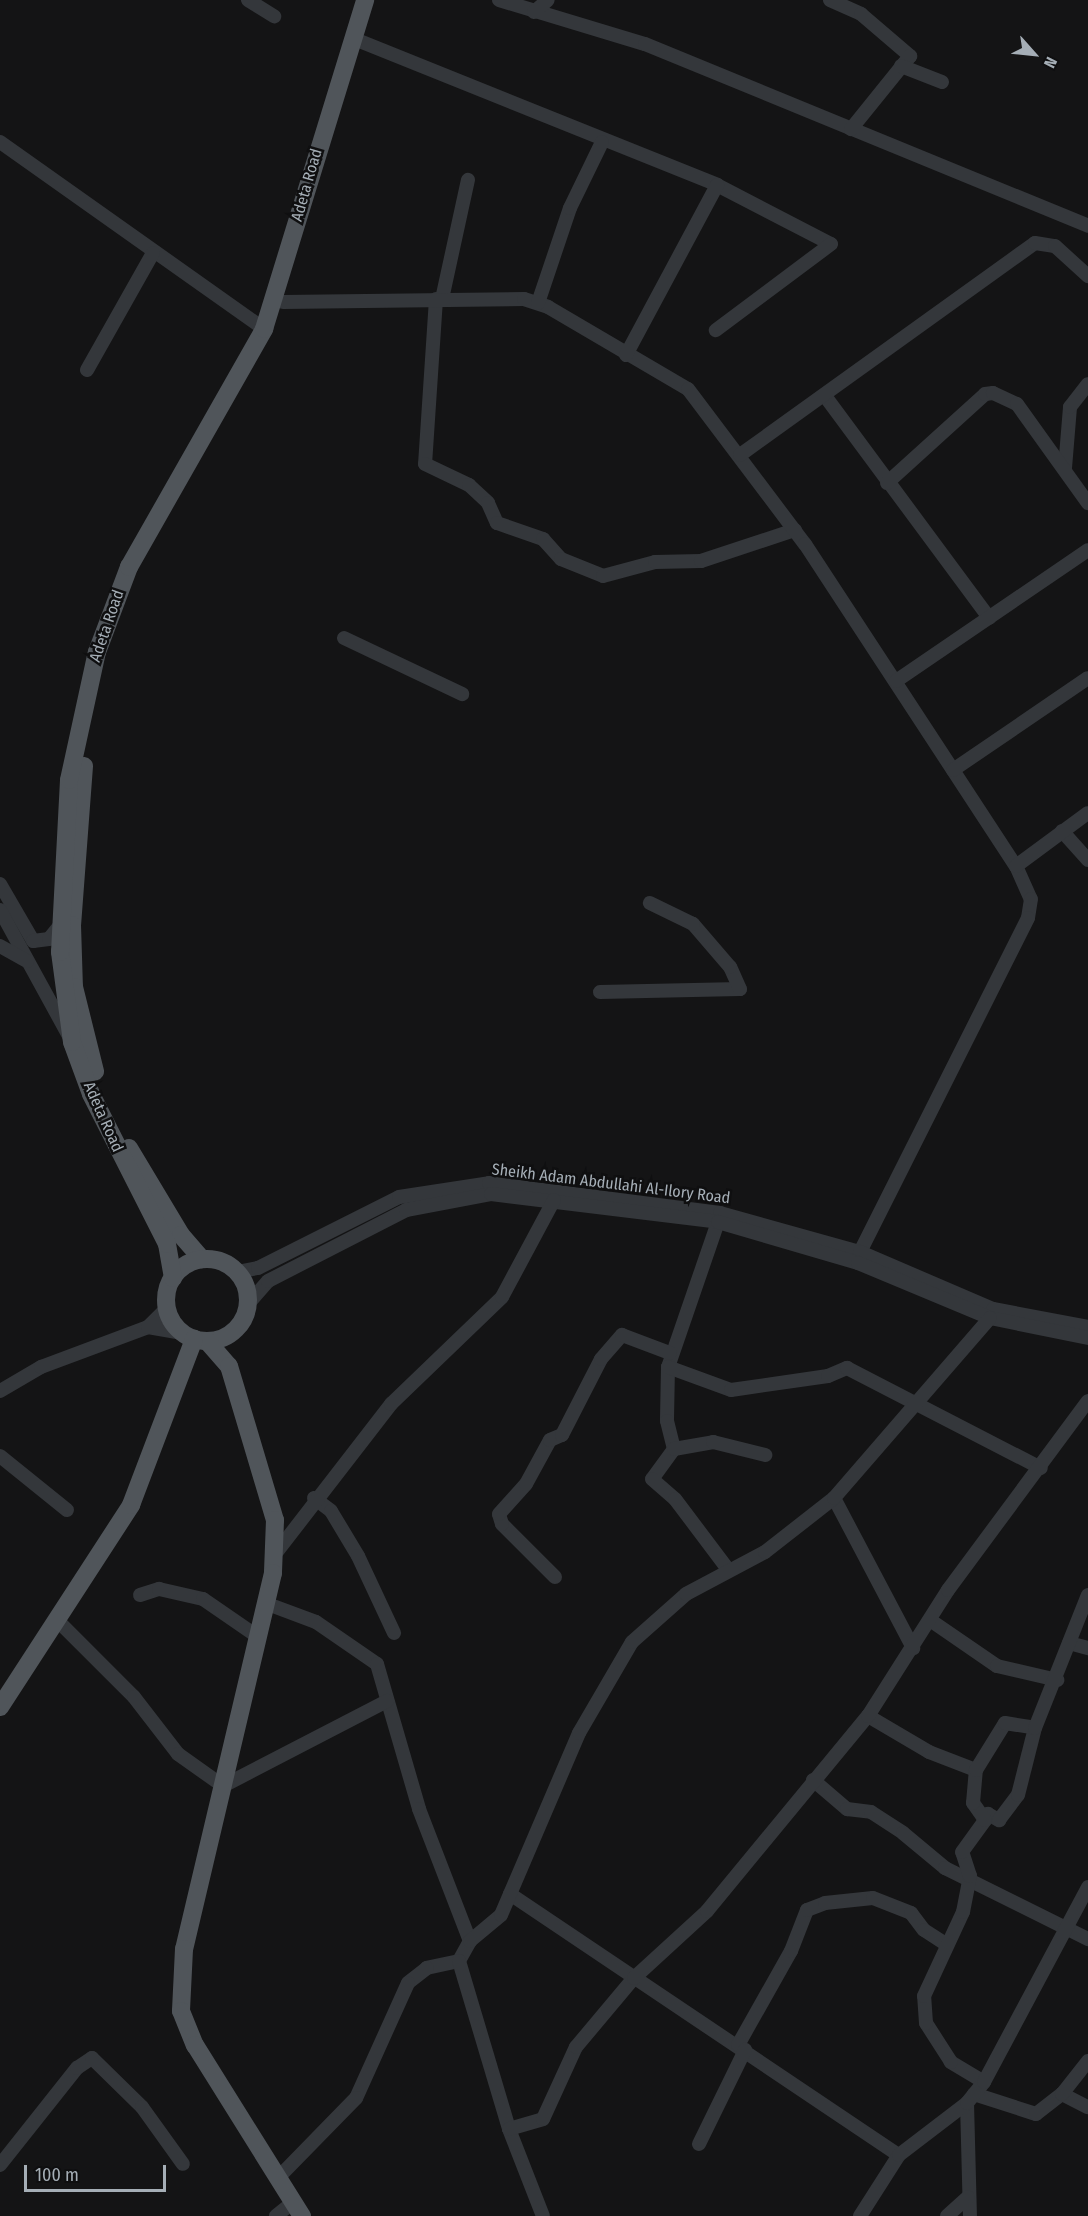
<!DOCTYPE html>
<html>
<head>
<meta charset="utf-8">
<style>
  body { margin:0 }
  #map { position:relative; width:1088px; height:2216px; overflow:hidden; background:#141415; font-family:"Fira Sans Condensed",sans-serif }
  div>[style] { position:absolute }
  .minor>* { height:14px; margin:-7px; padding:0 7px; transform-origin:7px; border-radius:7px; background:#34373b }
  .major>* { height:18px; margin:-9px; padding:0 9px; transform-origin:9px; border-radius:9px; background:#50555a }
  .major>.ring { margin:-9px; padding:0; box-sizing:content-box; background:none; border:18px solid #50555a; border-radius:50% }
  span { translate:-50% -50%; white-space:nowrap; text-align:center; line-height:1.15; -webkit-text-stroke:5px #0f0f10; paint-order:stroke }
  .street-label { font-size:16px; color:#a5aeb6 }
  .north { position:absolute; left:1004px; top:24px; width:60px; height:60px; -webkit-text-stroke:4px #0f0f10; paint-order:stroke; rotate:117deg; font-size:16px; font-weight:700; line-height:24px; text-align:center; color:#a5aeb6 }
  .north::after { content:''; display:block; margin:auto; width:21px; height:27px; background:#a5aeb6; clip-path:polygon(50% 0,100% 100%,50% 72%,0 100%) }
  .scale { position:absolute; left:24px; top:2165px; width:142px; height:27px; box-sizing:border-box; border:3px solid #a5aeb6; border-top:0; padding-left:8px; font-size:18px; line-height:21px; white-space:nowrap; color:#a5aeb6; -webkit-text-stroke:4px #0f0f10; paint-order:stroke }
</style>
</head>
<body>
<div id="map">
  <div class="minor">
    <div style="left:248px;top:0;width:31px;rotate:32deg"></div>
    <div style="left:499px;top:0;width:152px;rotate:16.8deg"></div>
    <div style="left:645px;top:44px;width:479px;rotate:22.3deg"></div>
    <div style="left:830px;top:0;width:34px;rotate:24deg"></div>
    <div style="left:861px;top:14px;width:65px;rotate:40.6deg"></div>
    <div style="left:910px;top:56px;width:94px;rotate:128.9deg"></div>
    <div style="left:534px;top:12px;width:18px;rotate:-41deg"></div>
    <div style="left:362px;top:42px;width:383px;rotate:21.9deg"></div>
    <div style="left:717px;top:185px;width:128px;rotate:27.4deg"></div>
    <div style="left:831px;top:244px;width:144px;rotate:143.2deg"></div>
    <div style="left:901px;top:66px;width:44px;rotate:21.3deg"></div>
    <div style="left:0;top:142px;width:324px;rotate:35.3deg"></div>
    <div style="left:436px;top:299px;width:165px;rotate:93.8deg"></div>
    <div style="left:425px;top:464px;width:49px;rotate:25.5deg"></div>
    <div style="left:469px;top:485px;width:26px;rotate:43deg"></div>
    <div style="left:488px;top:503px;width:22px;rotate:66deg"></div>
    <div style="left:497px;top:523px;width:49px;rotate:19.2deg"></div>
    <div style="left:543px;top:539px;width:27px;rotate:48deg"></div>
    <div style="left:561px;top:559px;width:45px;rotate:22deg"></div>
    <div style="left:603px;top:576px;width:54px;rotate:-15.1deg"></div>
    <div style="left:655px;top:562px;width:46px;rotate:-1.2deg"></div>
    <div style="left:701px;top:561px;width:99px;rotate:-18.3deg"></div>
    <div style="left:442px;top:299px;width:122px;rotate:-77.7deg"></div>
    <div style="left:283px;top:302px;width:241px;rotate:-0.7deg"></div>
    <div style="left:524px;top:299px;width:25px;rotate:18deg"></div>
    <div style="left:548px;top:307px;width:162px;rotate:30.4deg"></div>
    <div style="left:688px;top:389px;width:194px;rotate:53deg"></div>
    <div style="left:805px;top:544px;width:385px;rotate:56.8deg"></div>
    <div style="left:1016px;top:866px;width:36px;rotate:66deg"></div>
    <div style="left:1031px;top:899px;width:19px;rotate:99deg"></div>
    <div style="left:1028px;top:918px;width:374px;rotate:116.7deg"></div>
    <div style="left:538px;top:303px;width:100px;rotate:-71.4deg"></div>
    <div style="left:570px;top:208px;width:73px;rotate:-64.1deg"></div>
    <div style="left:626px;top:355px;width:193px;rotate:-61.8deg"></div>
    <div style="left:87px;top:370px;width:134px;rotate:-60.6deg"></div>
    <div style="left:825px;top:396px;width:276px;rotate:53.5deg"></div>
    <div style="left:740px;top:455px;width:363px;rotate:-35.7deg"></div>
    <div style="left:1035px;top:243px;width:20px;rotate:9deg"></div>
    <div style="left:1055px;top:246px;width:45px;rotate:42.3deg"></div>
    <div style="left:1065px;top:468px;width:61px;rotate:-85.3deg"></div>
    <div style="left:1070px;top:407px;width:29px;rotate:-52deg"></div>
    <div style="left:887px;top:483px;width:132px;rotate:-42.2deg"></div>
    <div style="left:985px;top:394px;width:8px;rotate:-7deg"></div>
    <div style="left:993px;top:393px;width:26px;rotate:25deg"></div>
    <div style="left:1017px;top:404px;width:122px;rotate:54.4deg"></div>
    <div style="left:344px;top:638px;width:131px;rotate:25.4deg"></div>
    <div style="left:896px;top:681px;width:232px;rotate:-34.3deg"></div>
    <div style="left:953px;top:770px;width:163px;rotate:-34.3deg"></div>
    <div style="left:1062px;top:831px;width:39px;rotate:48deg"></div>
    <div style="left:1016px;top:866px;width:89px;rotate:-36.4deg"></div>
    <div style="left:0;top:884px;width:66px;rotate:59.9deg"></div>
    <div style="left:33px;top:941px;width:16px;rotate:-7deg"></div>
    <div style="left:49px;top:939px;width:19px;rotate:-51deg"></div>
    <div style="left:0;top:910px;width:146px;rotate:61.3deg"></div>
    <div style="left:0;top:946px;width:31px;rotate:29deg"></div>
    <div style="left:600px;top:992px;width:140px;rotate:-1.2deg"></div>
    <div style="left:740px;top:989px;width:24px;rotate:-114deg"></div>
    <div style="left:730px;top:967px;width:57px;rotate:-130.7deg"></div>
    <div style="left:693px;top:924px;width:48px;rotate:-154deg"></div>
    <div style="left:718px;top:1222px;width:153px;rotate:109deg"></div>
    <div style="left:668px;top:1367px;width:54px;rotate:91.1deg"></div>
    <div style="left:667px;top:1421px;width:29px;rotate:76deg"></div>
    <div style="left:674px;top:1449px;width:37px;rotate:126deg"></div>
    <div style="left:652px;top:1479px;width:30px;rotate:41deg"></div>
    <div style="left:675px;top:1499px;width:86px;rotate:53deg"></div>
    <div style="left:237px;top:1272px;width:21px;rotate:-11deg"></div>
    <div style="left:258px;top:1268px;width:158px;rotate:-26.7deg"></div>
    <div style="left:399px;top:1197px;width:91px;rotate:-8.8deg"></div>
    <div style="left:489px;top:1183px;width:233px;rotate:7.4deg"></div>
    <div style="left:720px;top:1213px;width:145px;rotate:15.6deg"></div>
    <div style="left:860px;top:1252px;width:145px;rotate:23.2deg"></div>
    <div style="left:993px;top:1309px;width:97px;rotate:10.7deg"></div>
    <div style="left:248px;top:1304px;width:30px;rotate:-49deg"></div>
    <div style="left:268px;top:1281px;width:155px;rotate:-27.2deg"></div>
    <div style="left:406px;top:1210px;width:86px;rotate:-10.7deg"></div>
    <div style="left:491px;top:1194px;width:229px;rotate:7deg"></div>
    <div style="left:718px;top:1222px;width:146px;rotate:16.3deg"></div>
    <div style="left:858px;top:1263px;width:143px;rotate:22.6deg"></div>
    <div style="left:990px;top:1318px;width:100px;rotate:11.5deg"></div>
    <div style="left:148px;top:1327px;width:35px;rotate:10deg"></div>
    <div style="left:668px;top:1367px;width:67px;rotate:20.1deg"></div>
    <div style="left:731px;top:1390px;width:98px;rotate:-8.2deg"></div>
    <div style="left:828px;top:1376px;width:21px;rotate:-23deg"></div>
    <div style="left:847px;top:1368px;width:218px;rotate:27.3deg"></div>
    <div style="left:0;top:1391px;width:48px;rotate:-30.3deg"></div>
    <div style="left:41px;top:1367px;width:114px;rotate:-20.5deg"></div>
    <div style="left:148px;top:1327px;width:27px;rotate:-45deg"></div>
    <div style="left:674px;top:1449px;width:40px;rotate:-10deg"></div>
    <div style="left:713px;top:1442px;width:54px;rotate:14deg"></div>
    <div style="left:0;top:1456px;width:86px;rotate:38.9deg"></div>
    <div style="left:314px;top:1498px;width:21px;rotate:37deg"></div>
    <div style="left:331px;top:1511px;width:52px;rotate:59deg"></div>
    <div style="left:358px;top:1556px;width:85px;rotate:64.9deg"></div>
    <div style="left:834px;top:1498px;width:170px;rotate:62.2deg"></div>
    <div style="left:272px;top:1558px;width:195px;rotate:-52.3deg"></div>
    <div style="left:391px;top:1404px;width:154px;rotate:-43.9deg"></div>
    <div style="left:502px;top:1297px;width:110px;rotate:-61.8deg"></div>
    <div style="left:555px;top:1577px;width:75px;rotate:-135deg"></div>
    <div style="left:502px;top:1524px;width:10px;rotate:-107deg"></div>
    <div style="left:499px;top:1514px;width:40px;rotate:-48deg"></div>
    <div style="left:526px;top:1484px;width:50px;rotate:-61.4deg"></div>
    <div style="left:550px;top:1440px;width:13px;rotate:-23deg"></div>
    <div style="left:562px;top:1435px;width:85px;rotate:-62.8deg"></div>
    <div style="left:601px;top:1359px;width:32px;rotate:-49deg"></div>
    <div style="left:622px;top:1335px;width:51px;rotate:20.6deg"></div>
    <div style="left:140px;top:1595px;width:20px;rotate:-18deg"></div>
    <div style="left:159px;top:1589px;width:45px;rotate:12.8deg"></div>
    <div style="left:203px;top:1599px;width:67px;rotate:34.6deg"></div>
    <div style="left:265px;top:1603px;width:54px;rotate:20.4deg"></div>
    <div style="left:316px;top:1622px;width:74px;rotate:34.5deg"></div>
    <div style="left:377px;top:1664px;width:151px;rotate:73.8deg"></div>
    <div style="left:419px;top:1809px;width:142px;rotate:68.9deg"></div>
    <div style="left:470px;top:1941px;width:23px;rotate:119deg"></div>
    <div style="left:459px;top:1961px;width:33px;rotate:168deg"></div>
    <div style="left:427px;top:1968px;width:24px;rotate:142deg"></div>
    <div style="left:408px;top:1983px;width:126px;rotate:114.3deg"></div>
    <div style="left:356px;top:2098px;width:112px;rotate:134.3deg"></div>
    <div style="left:930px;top:1620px;width:81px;rotate:34.5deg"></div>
    <div style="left:997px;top:1666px;width:62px;rotate:13.1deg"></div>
    <div style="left:58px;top:1621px;width:107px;rotate:45deg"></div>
    <div style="left:134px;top:1697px;width:72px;rotate:52.3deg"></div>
    <div style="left:178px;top:1754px;width:55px;rotate:35.4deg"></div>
    <div style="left:223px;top:1786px;width:185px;rotate:-27.4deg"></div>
    <div style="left:1069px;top:1643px;width:20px;rotate:15deg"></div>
    <div style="left:868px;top:1716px;width:71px;rotate:30.5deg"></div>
    <div style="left:929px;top:1752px;width:50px;rotate:21deg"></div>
    <div style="left:813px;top:1780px;width:45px;rotate:40.5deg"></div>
    <div style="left:847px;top:1809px;width:24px;rotate:7deg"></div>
    <div style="left:871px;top:1812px;width:38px;rotate:33deg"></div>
    <div style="left:903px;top:1833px;width:55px;rotate:39.8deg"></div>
    <div style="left:945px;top:1868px;width:160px;rotate:26.4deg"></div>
    <div style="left:985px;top:1820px;width:7px;rotate:-63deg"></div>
    <div style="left:988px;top:1814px;width:13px;rotate:29deg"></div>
    <div style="left:999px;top:1820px;width:31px;rotate:-53deg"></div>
    <div style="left:1018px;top:1795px;width:69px;rotate:-75.8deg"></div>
    <div style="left:510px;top:1894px;width:468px;rotate:33.9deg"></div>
    <div style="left:470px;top:1941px;width:40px;rotate:-40deg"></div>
    <div style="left:501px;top:1915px;width:198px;rotate:-66.8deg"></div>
    <div style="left:579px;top:1733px;width:105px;rotate:-59.8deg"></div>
    <div style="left:632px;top:1642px;width:72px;rotate:-41.6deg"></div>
    <div style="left:686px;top:1594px;width:89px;rotate:-28deg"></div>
    <div style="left:765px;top:1552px;width:88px;rotate:-38deg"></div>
    <div style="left:834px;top:1498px;width:238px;rotate:-49.1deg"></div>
    <div style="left:459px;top:1961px;width:175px;rotate:73.4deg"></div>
    <div style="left:509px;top:2129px;width:93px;rotate:68.7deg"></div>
    <div style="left:738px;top:2045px;width:108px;rotate:-60.6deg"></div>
    <div style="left:791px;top:1951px;width:44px;rotate:-68.7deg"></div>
    <div style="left:807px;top:1910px;width:19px;rotate:-21deg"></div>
    <div style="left:825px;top:1903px;width:48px;rotate:-5.9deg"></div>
    <div style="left:873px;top:1898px;width:41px;rotate:21.5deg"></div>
    <div style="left:911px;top:1913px;width:21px;rotate:53deg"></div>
    <div style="left:924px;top:1930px;width:27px;rotate:33deg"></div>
    <div style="left:984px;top:2082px;width:39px;rotate:-149deg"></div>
    <div style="left:951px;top:2062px;width:46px;rotate:-122.7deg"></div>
    <div style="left:926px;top:2023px;width:27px;rotate:-94deg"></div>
    <div style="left:924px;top:1996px;width:93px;rotate:-65.1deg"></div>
    <div style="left:963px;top:1912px;width:37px;rotate:-79deg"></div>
    <div style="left:970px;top:1876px;width:25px;rotate:-108deg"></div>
    <div style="left:962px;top:1852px;width:39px;rotate:-54deg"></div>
    <div style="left:985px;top:1820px;width:21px;rotate:-125deg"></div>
    <div style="left:973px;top:1803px;width:33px;rotate:-85deg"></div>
    <div style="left:976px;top:1770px;width:55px;rotate:-58.3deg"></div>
    <div style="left:1005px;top:1723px;width:30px;rotate:9deg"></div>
    <div style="left:1035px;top:1728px;width:143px;rotate:-68.3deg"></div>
    <div style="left:974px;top:2094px;width:65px;rotate:17.9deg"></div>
    <div style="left:1036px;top:2114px;width:33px;rotate:-38deg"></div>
    <div style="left:1062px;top:2094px;width:29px;rotate:27deg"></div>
    <div style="left:1062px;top:2094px;width:42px;rotate:-51.8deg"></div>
    <div style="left:967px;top:2103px;width:113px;rotate:88.5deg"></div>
    <div style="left:509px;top:2129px;width:35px;rotate:-16deg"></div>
    <div style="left:543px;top:2119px;width:79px;rotate:-65.4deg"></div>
    <div style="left:576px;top:2047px;width:90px;rotate:-50deg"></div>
    <div style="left:634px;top:1978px;width:99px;rotate:-42.5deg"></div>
    <div style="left:707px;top:1911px;width:253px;rotate:-50.5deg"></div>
    <div style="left:868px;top:1716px;width:149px;rotate:-57.6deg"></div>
    <div style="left:948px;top:1590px;width:235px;rotate:-53.5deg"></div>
    <div style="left:699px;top:2144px;width:105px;rotate:-63.9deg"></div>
    <div style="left:0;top:2165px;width:124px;rotate:-51.6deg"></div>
    <div style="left:77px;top:2068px;width:18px;rotate:-34deg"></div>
    <div style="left:92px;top:2058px;width:70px;rotate:44.4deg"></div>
    <div style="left:142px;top:2107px;width:70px;rotate:54.3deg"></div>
    <div style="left:276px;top:2216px;width:22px;rotate:-39deg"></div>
    <div style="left:860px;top:2216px;width:72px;rotate:-57.4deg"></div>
    <div style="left:899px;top:2155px;width:86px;rotate:-37.4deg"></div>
    <div style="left:967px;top:2103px;width:27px;rotate:-51deg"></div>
    <div style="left:984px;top:2082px;width:221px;rotate:-61.9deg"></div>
    <div style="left:947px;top:2216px;width:28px;rotate:-42deg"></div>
  </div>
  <div class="major">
    <div style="left:84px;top:766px;width:159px;rotate:94.3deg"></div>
    <div style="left:72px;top:925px;width:62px;rotate:88.2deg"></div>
    <div style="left:74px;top:987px;width:87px;rotate:76deg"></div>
    <div style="left:129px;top:1148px;width:101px;rotate:59.1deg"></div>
    <div style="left:181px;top:1235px;width:32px;rotate:49deg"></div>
    <div class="ring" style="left:166px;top:1259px;width:64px;height:64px"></div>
    <div style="left:173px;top:1278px;width:35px;rotate:-100deg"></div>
    <div style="left:167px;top:1244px;width:168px;rotate:-116.9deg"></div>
    <div style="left:91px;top:1094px;width:55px;rotate:-110.1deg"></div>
    <div style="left:72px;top:1042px;width:91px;rotate:-97.6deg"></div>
    <div style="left:60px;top:952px;width:172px;rotate:-87deg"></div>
    <div style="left:69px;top:780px;width:131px;rotate:-77.7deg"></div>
    <div style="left:97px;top:652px;width:91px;rotate:-69.4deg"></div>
    <div style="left:129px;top:567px;width:274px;rotate:-60.4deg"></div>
    <div style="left:264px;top:329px;width:344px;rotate:-72.9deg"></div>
    <div style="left:207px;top:1341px;width:33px;rotate:49deg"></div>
    <div style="left:229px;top:1366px;width:161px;rotate:73.4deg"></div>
    <div style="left:275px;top:1520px;width:53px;rotate:92.2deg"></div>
    <div style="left:273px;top:1573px;width:386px;rotate:103.3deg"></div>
    <div style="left:184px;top:1949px;width:62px;rotate:92.8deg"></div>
    <div style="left:181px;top:2011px;width:37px;rotate:68deg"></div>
    <div style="left:195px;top:2045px;width:202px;rotate:58deg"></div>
    <div style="left:0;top:1707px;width:241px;rotate:-57deg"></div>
    <div style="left:131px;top:1505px;width:178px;rotate:-69.2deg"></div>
  </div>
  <div class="street-label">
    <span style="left:307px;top:185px;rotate:-74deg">Adeta Road</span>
    <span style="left:107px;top:626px;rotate:-71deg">Adeta Road</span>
    <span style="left:103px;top:1117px;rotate:66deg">Adeta Road</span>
    <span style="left:611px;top:1184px;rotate:7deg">Sheikh Adam Abdullahi Al-Ilory Road</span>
  </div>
  <div class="north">N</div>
  <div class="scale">100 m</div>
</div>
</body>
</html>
